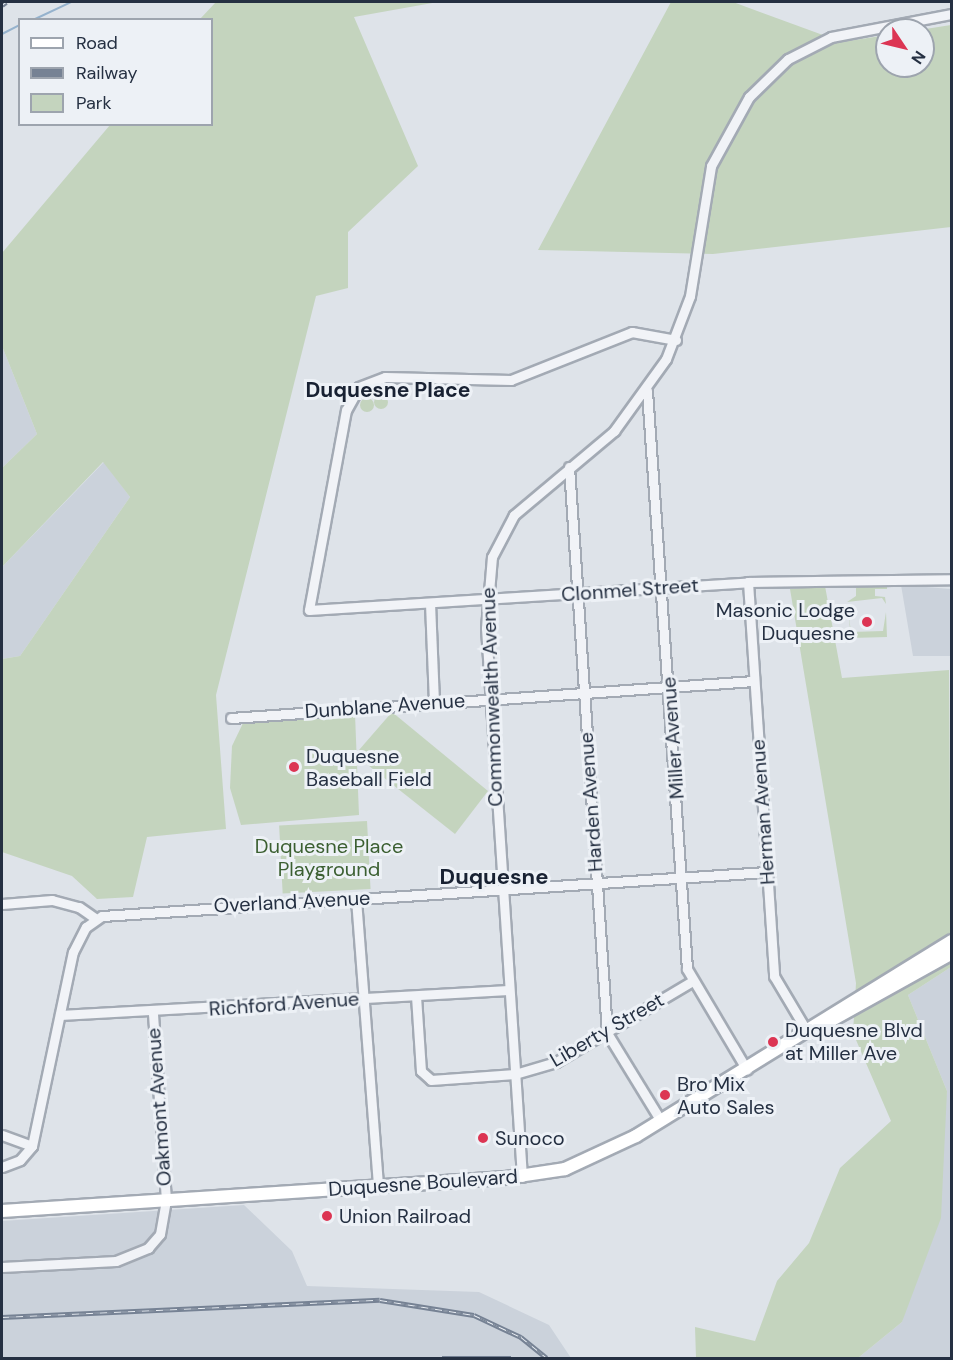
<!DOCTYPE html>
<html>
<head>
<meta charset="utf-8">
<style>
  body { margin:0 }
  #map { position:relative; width:953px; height:1360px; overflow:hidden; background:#dee3e9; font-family:"DM Sans",sans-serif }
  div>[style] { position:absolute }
  .built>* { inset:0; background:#cbd2db }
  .green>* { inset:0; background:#c4d4be; transform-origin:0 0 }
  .round { border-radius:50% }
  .stream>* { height:2px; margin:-1px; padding:0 1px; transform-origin:1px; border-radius:1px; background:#95b2cd }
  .roads { filter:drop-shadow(2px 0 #a3aab4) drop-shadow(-2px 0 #a3aab4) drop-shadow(0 2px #a3aab4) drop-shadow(0 -2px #a3aab4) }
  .minor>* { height:9px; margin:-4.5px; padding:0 4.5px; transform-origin:4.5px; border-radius:4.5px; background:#f1f3f7 }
  .major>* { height:12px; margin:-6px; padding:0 6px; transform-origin:6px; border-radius:6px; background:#fff }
  .rail>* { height:4.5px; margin-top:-2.25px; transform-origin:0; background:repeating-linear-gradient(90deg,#edf1f6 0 7px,#768294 0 14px); box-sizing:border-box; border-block:2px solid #768294 }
  .dots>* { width:16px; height:16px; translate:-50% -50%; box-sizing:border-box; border:3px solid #edf1f6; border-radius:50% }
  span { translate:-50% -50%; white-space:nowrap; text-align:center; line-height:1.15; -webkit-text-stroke:6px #edf1f6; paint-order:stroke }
  .street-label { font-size:20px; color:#253042 }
  .poi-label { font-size:20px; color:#253042 }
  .right { translate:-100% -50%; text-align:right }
  .left { translate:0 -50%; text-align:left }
  .park-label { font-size:20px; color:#3b5f31 }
  .neighbourhood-label { font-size:21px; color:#182132; font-weight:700 }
  .quarter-label { font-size:22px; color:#182132; font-weight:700 }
  .frame { position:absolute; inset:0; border:3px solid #253042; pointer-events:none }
  .legend { position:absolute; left:18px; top:18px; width:195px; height:108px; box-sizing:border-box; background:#edf1f6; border:2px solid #9da4ae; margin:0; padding:8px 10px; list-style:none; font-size:18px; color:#253042 }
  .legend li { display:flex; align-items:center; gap:12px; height:30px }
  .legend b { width:30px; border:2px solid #9da4ae }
  .north { position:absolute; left:875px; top:18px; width:60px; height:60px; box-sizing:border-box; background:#edf1f6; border:2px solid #9da4ae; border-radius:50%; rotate:125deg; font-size:16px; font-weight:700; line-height:24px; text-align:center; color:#253042 }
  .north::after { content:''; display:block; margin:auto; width:21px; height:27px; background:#dc3553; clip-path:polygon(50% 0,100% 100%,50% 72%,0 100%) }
</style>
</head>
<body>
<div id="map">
  <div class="built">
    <div style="clip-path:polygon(2px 346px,37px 434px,2px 468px)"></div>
    <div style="clip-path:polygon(104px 462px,130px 497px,20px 656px,2px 659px,2px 567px)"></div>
    <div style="clip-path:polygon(901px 585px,951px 589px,951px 673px,950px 656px,913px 656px)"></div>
    <div style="clip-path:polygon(951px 967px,951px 1358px,858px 1358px,902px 1322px,947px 1091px,908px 995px)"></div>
    <div style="clip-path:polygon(244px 1205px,292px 1251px,307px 1286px,479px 1292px,549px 1325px,571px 1358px,2px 1358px,2px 1221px)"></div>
  </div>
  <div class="green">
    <div style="clip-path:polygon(216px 2px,438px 2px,354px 17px,418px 166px,348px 232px,348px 288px,316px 296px,216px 695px,226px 829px,147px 837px,133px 897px,97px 899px,72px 876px,2px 852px,2px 659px,20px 656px,130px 497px,103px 462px,2px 567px,2px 468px,37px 434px,2px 346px,2px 253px,110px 125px,212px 124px,212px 20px,200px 19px)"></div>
    <div style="clip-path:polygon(671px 2px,733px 2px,842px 42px,887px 35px,887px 66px,923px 66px,919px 30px,951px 25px,951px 227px,713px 254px,538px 250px)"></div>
    <div class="round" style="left:374px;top:395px;width:14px;height:14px"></div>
    <div class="round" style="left:360px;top:398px;width:14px;height:14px"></div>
    <div style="clip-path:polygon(847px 584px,887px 584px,887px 589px,875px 589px,875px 596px,885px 597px,886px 604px,882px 598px,847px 602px,856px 596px,856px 588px)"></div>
    <div style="clip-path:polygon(825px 586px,842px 678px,949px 670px,951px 967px,908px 995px,947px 1091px,941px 1218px,902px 1322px,858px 1358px,696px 1358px,695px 1327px,755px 1341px,777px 1281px,809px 1243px,840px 1168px,891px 1121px,853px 1033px,856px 983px,790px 589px)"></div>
    <div style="clip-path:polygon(848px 610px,851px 632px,883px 631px,886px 612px,887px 637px,851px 638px)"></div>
    <div style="clip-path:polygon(392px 712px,488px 791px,455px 834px,359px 758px,359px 750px)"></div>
    <div style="clip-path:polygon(355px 714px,359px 815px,241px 825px,230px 788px,232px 746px,244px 721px)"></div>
    <div style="left:367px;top:821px;width:68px;height:88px;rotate:87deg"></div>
  </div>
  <div class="stream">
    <div style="left:33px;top:20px;width:42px;rotate:-25.3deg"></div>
    <div style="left:2px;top:34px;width:20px;rotate:-27deg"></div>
  </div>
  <div class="roads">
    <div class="minor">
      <div style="left:676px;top:340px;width:45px;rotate:-169.7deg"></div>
      <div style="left:632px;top:332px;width:130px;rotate:158.4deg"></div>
      <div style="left:511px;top:380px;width:126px;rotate:-178.6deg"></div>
      <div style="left:385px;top:377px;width:28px;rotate:159deg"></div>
      <div style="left:359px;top:387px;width:26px;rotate:119deg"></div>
      <div style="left:346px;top:410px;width:203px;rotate:100.5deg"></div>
      <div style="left:309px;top:610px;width:440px;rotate:-3.6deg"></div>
      <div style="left:748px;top:582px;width:204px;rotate:-0.8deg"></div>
      <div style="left:647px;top:391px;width:579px;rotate:86.04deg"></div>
      <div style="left:687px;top:969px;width:117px;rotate:59.3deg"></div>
      <div style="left:569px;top:467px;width:567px;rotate:86.16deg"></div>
      <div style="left:607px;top:1033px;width:103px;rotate:58.5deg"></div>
      <div style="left:748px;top:582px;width:395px;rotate:86.2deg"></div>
      <div style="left:774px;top:976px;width:66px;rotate:59.2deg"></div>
      <div style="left:430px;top:603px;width:100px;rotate:87.7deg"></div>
      <div style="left:231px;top:718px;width:524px;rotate:-4.05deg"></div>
      <div style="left:356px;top:899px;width:289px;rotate:85.6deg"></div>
      <div style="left:2px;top:904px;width:50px;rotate:-4.6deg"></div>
      <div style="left:52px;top:900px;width:28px;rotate:15deg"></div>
      <div style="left:79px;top:907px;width:21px;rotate:35deg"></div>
      <div style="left:416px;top:996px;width:75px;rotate:86.2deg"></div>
      <div style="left:421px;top:1071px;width:13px;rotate:42deg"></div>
      <div style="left:431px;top:1080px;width:84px;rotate:-4.1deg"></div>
      <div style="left:515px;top:1074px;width:43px;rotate:-16.3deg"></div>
      <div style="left:556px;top:1062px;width:157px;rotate:-30.7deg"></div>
      <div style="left:60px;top:1015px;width:449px;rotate:-3.2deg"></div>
      <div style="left:2px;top:1135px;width:32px;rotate:20deg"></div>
      <div style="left:2px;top:1167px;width:19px;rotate:-21deg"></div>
      <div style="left:20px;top:1160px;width:18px;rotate:-49deg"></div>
      <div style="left:32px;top:1146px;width:198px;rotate:-78.1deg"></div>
      <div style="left:73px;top:952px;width:28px;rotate:-63deg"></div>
      <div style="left:86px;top:927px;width:19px;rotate:-35deg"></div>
      <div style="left:102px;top:916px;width:666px;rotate:-3.79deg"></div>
      <div style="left:522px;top:1177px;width:550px;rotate:-93.75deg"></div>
      <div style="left:486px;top:628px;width:71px;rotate:-85.2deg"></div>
      <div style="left:492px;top:557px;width:47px;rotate:-62.4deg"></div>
      <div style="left:514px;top:515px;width:131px;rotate:-40deg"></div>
      <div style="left:614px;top:431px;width:89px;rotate:-54.2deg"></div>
      <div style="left:666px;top:359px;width:67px;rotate:-69.1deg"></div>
      <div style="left:690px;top:296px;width:132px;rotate:-80.8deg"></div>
      <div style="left:711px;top:166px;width:79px;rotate:-61.2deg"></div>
      <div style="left:749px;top:97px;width:54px;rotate:-44.3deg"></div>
      <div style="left:788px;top:59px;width:48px;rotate:-27.1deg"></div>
      <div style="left:831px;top:37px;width:123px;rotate:-10.8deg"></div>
      <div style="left:2px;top:1267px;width:114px;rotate:-3deg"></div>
      <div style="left:116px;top:1261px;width:35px;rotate:-22deg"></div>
      <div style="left:148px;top:1248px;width:18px;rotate:-49deg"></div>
      <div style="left:160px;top:1234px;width:35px;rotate:-80deg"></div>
      <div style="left:166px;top:1200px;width:187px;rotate:-94deg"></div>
    </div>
    <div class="major">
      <div style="left:812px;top:1031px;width:160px;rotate:-29.1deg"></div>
      <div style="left:2px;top:1211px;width:504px;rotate:-3.75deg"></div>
      <div style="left:505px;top:1178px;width:61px;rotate:-8.5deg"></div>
      <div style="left:565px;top:1169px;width:78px;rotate:-24.9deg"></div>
      <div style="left:636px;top:1136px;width:371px;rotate:-31.7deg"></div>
    </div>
  </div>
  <div class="rail">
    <div style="left:2px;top:5px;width:5px;rotate:-37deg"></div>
    <div style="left:2px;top:1317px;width:378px;rotate:-2.6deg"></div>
    <div style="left:380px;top:1300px;width:95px;rotate:9.1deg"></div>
    <div style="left:474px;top:1315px;width:52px;rotate:25.1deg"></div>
    <div style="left:521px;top:1337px;width:33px;rotate:39deg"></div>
    <div style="left:442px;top:1358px;width:69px"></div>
  </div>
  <div class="dots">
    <div style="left:867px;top:622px;background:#dc3553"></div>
    <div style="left:294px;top:767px;background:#dc3553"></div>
    <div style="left:773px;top:1042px;background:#dc3553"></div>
    <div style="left:665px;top:1095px;background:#dc3553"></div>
    <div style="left:483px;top:1138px;background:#dc3553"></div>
    <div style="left:327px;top:1216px;background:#dc3553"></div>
  </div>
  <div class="street-label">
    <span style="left:630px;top:590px;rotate:-4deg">Clonmel Street</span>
    <span style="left:492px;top:697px;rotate:-92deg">Commonwealth Avenue</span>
    <span style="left:385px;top:706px;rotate:-4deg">Dunblane Avenue</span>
    <span style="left:673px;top:738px;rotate:-94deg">Miller Avenue</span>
    <span style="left:591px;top:802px;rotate:-94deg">Harden Avenue</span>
    <span style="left:763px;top:812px;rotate:-94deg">Herman Avenue</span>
    <span style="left:292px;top:902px;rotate:-3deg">Overland Avenue</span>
    <span style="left:284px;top:1004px;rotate:-4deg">Richford Avenue</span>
    <span style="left:607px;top:1030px;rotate:-30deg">Liberty Street</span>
    <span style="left:159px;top:1107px;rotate:-94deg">Oakmont Avenue</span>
    <span style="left:423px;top:1183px;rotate:-4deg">Duquesne Boulevard</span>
  </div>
  <div class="poi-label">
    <span class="right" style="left:855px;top:622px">Masonic Lodge<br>Duquesne</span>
    <span class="left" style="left:306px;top:768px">Duquesne<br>Baseball Field</span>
    <span class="left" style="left:785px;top:1042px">Duquesne Blvd<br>at Miller Ave</span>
    <span class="left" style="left:677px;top:1096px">Bro Mix<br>Auto Sales</span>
    <span class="left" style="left:495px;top:1138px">Sunoco</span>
    <span class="left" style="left:339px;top:1216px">Union Railroad</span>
  </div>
  <div class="park-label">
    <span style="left:329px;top:858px">Duquesne Place<br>Playground</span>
  </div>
  <div class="neighbourhood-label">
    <span style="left:388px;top:390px">Duquesne Place</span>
  </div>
  <div class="quarter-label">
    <span style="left:494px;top:877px">Duquesne</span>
  </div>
  <div class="frame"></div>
  <ul class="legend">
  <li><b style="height:8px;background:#fff"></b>Road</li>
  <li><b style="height:8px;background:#768294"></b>Railway</li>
  <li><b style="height:16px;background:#c4d4be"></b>Park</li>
  </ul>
  <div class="north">N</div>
</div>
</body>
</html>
